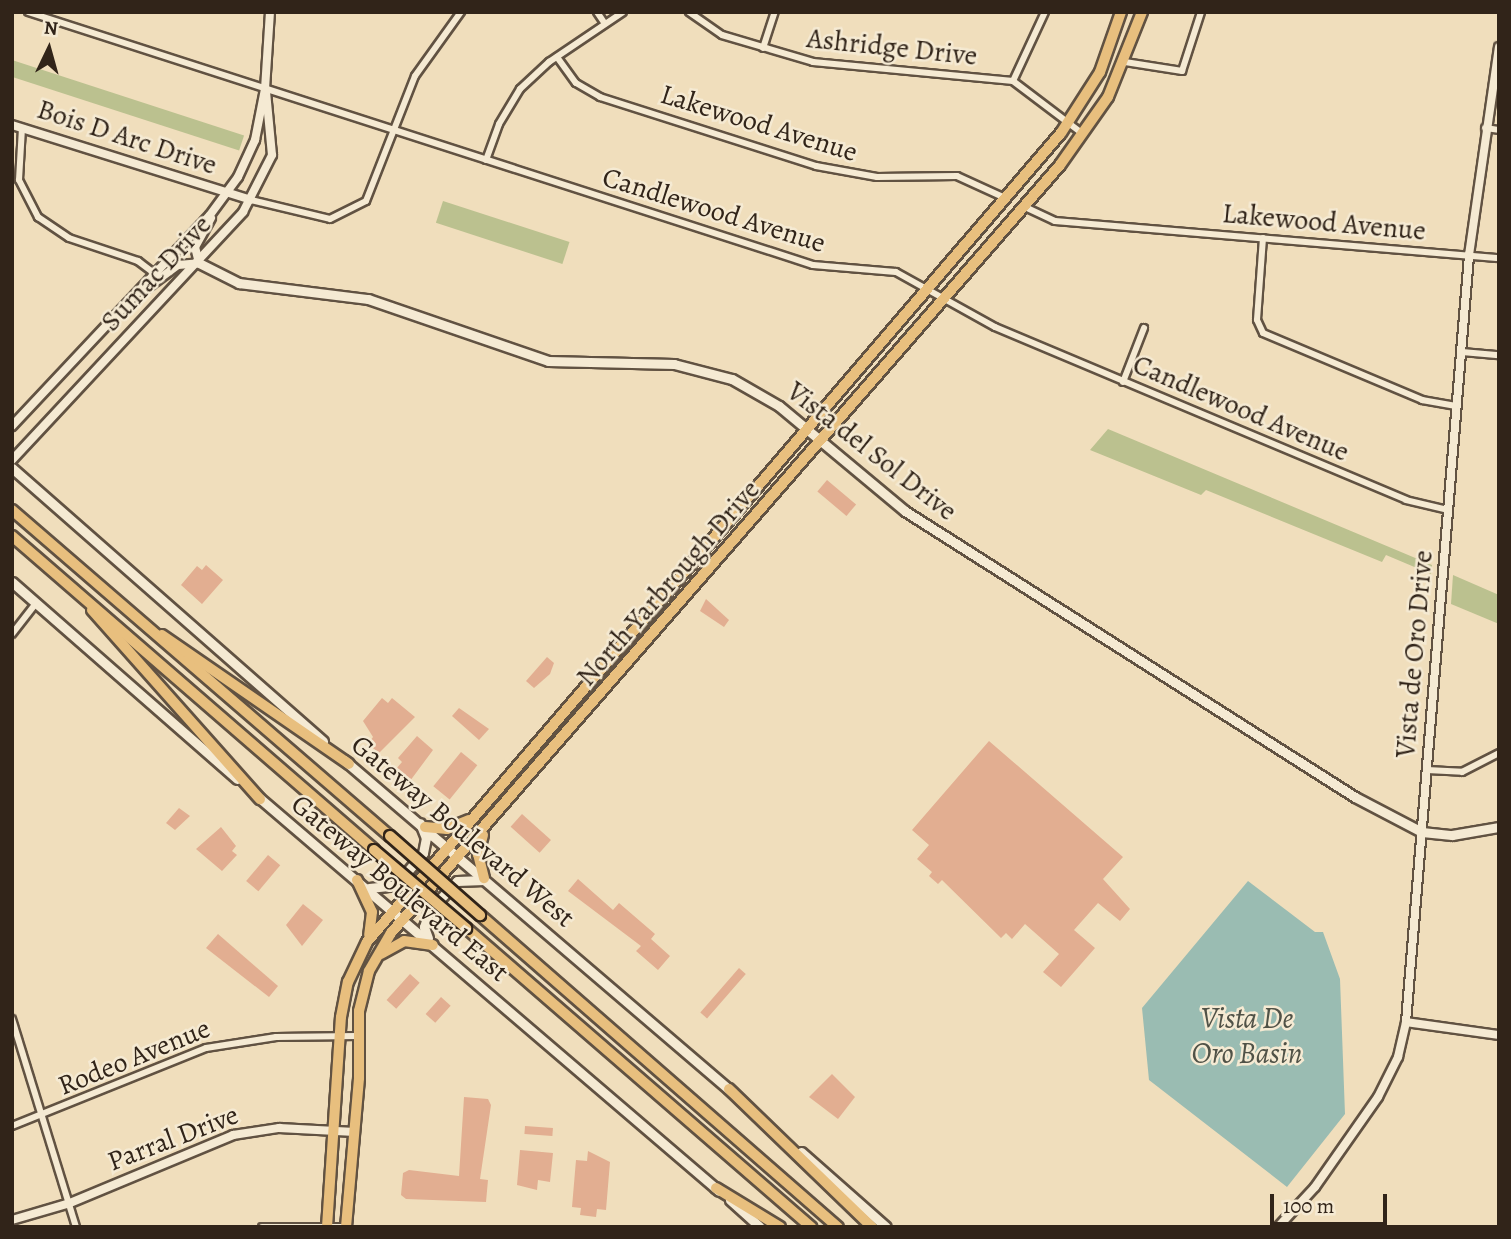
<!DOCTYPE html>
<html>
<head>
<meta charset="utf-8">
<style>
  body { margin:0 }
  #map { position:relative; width:1511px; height:1239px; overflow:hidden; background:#f0debc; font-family:Alegreya,serif }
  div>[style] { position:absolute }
  .green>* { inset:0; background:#bbc18f; transform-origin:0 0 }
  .water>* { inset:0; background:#9abcb2 }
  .building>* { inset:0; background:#e2ae91; transform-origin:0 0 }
  .roads { filter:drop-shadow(2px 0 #615242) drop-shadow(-2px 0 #615242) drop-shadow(0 2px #615242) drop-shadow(0 -2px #615242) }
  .minor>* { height:6px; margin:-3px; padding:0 3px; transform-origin:3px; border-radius:3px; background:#f5ead3 }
  .tertiary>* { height:8px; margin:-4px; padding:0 4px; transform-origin:4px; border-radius:4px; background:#f5ead3 }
  .secondary>* { height:9px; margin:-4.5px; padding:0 4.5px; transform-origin:4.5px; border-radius:4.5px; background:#f5ead3 }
  .primary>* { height:10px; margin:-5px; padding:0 5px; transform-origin:5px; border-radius:5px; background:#e8bf7e }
  .motorway>* { height:10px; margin:-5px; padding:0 5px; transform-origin:5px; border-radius:5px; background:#e8bf7e }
  .bridges { filter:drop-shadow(2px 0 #312419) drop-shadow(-2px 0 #312419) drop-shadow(0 2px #312419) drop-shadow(0 -2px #312419) }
  .motorway-bridge>* { height:10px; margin:-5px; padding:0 5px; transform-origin:5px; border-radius:5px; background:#e8bf7e }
  span { translate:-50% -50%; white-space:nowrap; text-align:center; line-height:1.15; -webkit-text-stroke:5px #f5ead3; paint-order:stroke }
  .street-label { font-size:28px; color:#312419 }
  .water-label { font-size:30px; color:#505247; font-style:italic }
  .frame { position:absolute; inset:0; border:14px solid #312419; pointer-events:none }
  .north { position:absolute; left:14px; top:14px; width:70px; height:70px; -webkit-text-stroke:5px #f5ead3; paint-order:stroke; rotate:5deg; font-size:19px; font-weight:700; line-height:28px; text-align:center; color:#312419 }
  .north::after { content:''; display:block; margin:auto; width:24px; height:32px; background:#312419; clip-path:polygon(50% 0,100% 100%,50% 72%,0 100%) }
  .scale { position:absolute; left:1270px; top:1194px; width:117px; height:32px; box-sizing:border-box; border:4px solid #312419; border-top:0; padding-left:9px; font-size:21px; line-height:24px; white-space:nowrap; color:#312419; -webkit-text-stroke:5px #f5ead3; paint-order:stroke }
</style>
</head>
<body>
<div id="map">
  <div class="green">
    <div style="left:12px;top:60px;width:244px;height:16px;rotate:18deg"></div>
    <div style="left:443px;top:201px;width:133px;height:23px;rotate:18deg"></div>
    <div style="clip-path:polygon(1108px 429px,1432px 565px,1431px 574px,1386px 555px,1382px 562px,1206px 490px,1201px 495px,1090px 450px)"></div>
    <div style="clip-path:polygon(1453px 575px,1499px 595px,1499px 624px,1451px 604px)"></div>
  </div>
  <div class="water">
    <div style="clip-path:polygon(1248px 881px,1315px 932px,1323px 932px,1340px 979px,1345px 1114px,1287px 1187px,1149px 1080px,1142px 1008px)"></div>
  </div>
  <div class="building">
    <div style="left:827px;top:480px;width:38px;height:15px;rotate:40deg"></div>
    <div style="clip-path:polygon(206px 565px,223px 580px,202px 604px,181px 585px,197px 566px,202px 570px)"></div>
    <div style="clip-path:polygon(706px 599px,729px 620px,724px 627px,700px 611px)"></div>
    <div style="clip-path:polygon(547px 657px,554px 663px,550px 674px,534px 688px,526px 681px)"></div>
    <div style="clip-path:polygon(382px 698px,388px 703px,392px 698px,415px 717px,379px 753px,368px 744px,373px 737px,363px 721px)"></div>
    <div style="clip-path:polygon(459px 708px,489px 729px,479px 740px,452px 716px)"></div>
    <div style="clip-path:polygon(417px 736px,433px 750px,410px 781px,396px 769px,402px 762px,398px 758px)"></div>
    <div style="clip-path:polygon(989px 741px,1123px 857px,1103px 879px,1130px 909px,1120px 921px,1098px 903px,1074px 930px,1095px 948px,1061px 987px,1043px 972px,1059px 954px,1025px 924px,1012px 939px,1006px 933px,1001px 938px,942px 880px,938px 884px,929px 876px,932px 872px,917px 859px,929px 845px,912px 830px)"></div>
    <div style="left:461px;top:752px;width:21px;height:44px;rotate:39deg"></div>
    <div style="clip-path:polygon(179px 808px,190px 816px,175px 830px,166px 823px)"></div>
    <div style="left:522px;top:814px;width:39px;height:17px;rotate:42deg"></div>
    <div style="clip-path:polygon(221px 827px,236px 846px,232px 851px,237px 855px,222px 871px,196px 849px)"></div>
    <div style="left:268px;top:855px;width:16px;height:34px;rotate:40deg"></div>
    <div style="clip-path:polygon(578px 879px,613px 910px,619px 903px,655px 934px,651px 939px,670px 956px,658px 970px,636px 951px,641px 946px,568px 891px)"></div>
    <div style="clip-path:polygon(303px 904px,323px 920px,302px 946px,286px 925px)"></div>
    <div style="clip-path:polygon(218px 934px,278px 986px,269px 997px,206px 948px)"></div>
    <div style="left:739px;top:968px;width:9px;height:59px;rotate:41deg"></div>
    <div style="left:410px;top:974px;width:13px;height:35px;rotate:42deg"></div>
    <div style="left:441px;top:997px;width:13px;height:23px;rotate:42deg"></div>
    <div style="clip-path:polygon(832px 1074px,855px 1097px,838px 1119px,809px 1097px)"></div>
    <div style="clip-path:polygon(464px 1097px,488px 1099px,491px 1105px,480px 1179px,488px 1180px,486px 1202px,406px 1199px,401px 1195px,403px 1173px,409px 1170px,459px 1176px)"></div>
    <div style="left:525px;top:1126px;width:28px;height:8px;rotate:4deg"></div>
    <div style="clip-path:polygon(520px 1150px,553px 1153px,550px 1182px,538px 1180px,537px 1190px,517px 1185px)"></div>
    <div style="clip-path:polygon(588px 1151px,610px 1162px,606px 1210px,597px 1209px,596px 1217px,580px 1215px,581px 1208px,572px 1207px,576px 1160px,587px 1161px)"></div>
  </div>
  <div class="roads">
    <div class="minor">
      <div style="left:28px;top:12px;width:825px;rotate:17.86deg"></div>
      <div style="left:813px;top:265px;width:83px;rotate:4.8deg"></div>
      <div style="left:896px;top:272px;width:113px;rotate:29.1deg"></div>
      <div style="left:995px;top:327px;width:446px;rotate:22.8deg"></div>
      <div style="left:1406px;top:500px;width:43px;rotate:13.4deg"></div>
      <div style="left:597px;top:12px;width:14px;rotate:56deg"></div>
      <div style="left:689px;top:12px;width:40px;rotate:34.9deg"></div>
      <div style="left:722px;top:35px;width:95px;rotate:16.5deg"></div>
      <div style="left:813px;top:62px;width:201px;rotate:5.4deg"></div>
      <div style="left:1013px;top:81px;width:88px;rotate:37.1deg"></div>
      <div style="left:763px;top:48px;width:38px;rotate:-72deg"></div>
      <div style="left:557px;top:57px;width:32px;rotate:54deg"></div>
      <div style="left:576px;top:83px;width:28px;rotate:30deg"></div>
      <div style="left:600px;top:97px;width:227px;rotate:17.7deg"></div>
      <div style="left:816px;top:166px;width:62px;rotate:10.2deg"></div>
      <div style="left:877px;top:177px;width:80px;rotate:-0.7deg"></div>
      <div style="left:957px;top:176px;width:53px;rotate:24.6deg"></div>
      <div style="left:1125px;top:62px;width:58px;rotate:9deg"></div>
      <div style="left:1182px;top:71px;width:62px;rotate:-72.1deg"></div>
      <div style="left:1013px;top:81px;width:76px;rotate:-65.1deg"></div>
      <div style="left:22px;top:128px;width:52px;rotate:93.3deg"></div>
      <div style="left:19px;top:180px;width:42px;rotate:62.8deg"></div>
      <div style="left:38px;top:217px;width:37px;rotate:34deg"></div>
      <div style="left:69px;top:238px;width:73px;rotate:18.4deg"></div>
      <div style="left:138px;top:261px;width:20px;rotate:37deg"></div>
      <div style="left:1485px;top:128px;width:14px;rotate:8deg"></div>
      <div style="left:486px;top:160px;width:38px;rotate:-70deg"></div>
      <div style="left:499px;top:124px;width:41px;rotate:-59deg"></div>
      <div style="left:520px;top:89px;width:40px;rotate:-43deg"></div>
      <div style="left:549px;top:62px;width:89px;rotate:-34deg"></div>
      <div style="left:251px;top:200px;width:81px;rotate:13.5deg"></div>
      <div style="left:330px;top:219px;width:40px;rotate:-26.6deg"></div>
      <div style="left:366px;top:201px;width:134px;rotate:-68.6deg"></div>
      <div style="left:415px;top:76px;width:79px;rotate:-54.3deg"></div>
      <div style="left:1025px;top:207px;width:33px;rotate:25deg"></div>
      <div style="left:1055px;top:221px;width:446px;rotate:4.8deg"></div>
      <div style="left:1263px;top:238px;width:82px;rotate:94.2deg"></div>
      <div style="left:1257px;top:320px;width:14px;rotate:65deg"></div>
      <div style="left:1263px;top:333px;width:173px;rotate:22.8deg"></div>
      <div style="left:1422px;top:400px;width:36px;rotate:10deg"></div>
      <div style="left:1462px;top:352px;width:37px;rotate:5deg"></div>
      <div style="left:1123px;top:382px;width:58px;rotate:-68.7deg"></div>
      <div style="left:12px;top:634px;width:39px;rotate:-52deg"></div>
      <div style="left:1427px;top:770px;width:35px;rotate:3deg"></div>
      <div style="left:1462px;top:772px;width:42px;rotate:-27.2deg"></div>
      <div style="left:12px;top:1019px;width:218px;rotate:72.9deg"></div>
      <div style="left:12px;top:1126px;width:209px;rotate:-21.9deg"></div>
      <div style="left:206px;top:1048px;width:71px;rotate:-8.9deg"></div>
      <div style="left:276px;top:1037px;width:81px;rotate:-0.7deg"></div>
      <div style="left:262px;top:1227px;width:81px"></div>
    </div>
    <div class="tertiary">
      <div style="left:12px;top:125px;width:250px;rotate:17.4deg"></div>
      <div style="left:199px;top:263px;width:16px;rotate:-104deg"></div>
      <div style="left:195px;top:247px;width:33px;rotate:-61deg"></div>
      <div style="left:144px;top:290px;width:42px;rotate:-36.3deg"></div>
      <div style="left:178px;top:265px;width:21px;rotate:-5deg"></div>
      <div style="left:12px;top:426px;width:289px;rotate:-46.8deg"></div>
      <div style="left:210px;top:215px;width:47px;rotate:-53.6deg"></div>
      <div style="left:238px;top:177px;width:41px;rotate:-65.3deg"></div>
      <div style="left:255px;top:140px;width:52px;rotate:-78.9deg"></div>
      <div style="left:265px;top:89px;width:77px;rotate:-86.3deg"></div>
      <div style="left:12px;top:460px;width:339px;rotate:-47deg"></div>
      <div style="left:243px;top:212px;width:64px;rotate:-63deg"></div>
      <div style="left:272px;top:155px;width:63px;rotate:-95.4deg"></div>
      <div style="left:1406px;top:1022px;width:94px;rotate:8deg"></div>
      <div style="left:12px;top:1220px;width:60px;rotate:-16.3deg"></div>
      <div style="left:70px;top:1203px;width:177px;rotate:-22.6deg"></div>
      <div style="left:233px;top:1135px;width:47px;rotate:-8.7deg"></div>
      <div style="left:279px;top:1128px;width:76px;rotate:3deg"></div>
      <div style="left:1278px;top:1227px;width:54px;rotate:-47.2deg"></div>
      <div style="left:1315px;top:1187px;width:110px;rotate:-55deg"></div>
      <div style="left:1378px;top:1097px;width:45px;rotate:-63.4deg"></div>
      <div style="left:1398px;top:1057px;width:36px;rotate:-77deg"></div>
      <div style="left:1406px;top:1022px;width:770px;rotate:-85.3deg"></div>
      <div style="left:1469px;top:255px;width:210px;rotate:-81.8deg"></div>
    </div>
    <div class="secondary">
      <div style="left:199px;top:263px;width:45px;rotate:26.6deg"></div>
      <div style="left:239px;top:283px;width:130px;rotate:7.1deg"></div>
      <div style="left:368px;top:299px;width:190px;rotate:19deg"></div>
      <div style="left:548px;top:361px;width:126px;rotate:1.4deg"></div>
      <div style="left:674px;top:364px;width:60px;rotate:14.5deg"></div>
      <div style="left:732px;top:379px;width:54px;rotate:29.9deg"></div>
      <div style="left:779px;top:406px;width:164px;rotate:39.8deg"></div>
      <div style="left:905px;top:511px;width:533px;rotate:32.44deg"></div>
      <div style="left:1355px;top:797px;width:76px;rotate:27.6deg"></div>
      <div style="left:1422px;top:832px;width:30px;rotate:6deg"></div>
      <div style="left:1452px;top:835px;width:48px;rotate:-9.7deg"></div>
      <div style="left:12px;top:468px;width:414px;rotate:41.3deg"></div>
      <div style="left:12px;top:582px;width:299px;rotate:41.2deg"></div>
      <div style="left:344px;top:760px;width:511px;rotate:40.55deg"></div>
      <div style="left:256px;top:795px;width:609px;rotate:40.54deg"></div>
      <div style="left:369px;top:888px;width:27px;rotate:-6deg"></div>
      <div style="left:396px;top:885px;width:42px;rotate:-49.8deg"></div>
      <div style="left:423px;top:853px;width:15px;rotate:-79deg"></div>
      <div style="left:426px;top:838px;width:16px;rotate:-112deg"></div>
      <div style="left:428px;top:938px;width:12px;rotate:-110deg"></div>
      <div style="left:424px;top:927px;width:17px;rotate:-73deg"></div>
      <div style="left:429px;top:911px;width:41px;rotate:-47deg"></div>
      <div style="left:457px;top:881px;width:27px;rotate:-2deg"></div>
      <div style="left:801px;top:1152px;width:113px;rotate:41.4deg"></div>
      <div style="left:730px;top:1200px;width:40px;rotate:42deg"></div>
    </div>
    <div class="primary">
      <div style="left:425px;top:827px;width:22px;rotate:5deg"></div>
      <div style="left:447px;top:829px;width:24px;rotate:-22deg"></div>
      <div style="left:483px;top:835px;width:20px;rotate:105deg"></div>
      <div style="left:478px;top:854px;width:25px;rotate:76deg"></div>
      <div style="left:357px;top:880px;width:35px;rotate:65deg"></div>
      <div style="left:372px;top:912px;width:23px;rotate:97deg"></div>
      <div style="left:381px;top:954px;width:26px;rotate:-29deg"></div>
      <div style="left:404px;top:941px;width:29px;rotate:8deg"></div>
      <div style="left:327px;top:1227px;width:210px;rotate:-86.2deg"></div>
      <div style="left:341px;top:1017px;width:36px;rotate:-79deg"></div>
      <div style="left:348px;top:982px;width:44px;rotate:-64.6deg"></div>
      <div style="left:367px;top:942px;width:1066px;rotate:-49.38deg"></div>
      <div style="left:1061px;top:133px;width:72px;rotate:-57.4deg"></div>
      <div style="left:1100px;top:72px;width:64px;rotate:-70.7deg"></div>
      <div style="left:346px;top:1227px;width:150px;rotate:-85deg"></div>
      <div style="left:359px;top:1078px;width:67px;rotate:-90deg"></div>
      <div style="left:359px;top:1011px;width:41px;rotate:-76deg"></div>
      <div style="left:369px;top:971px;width:44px;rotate:-59.9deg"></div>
      <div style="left:391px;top:933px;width:1019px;rotate:-48.94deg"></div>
      <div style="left:1060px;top:165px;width:83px;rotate:-54.8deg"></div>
      <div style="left:1108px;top:97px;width:92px;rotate:-68.2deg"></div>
    </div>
    <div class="motorway">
      <div style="left:12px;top:510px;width:499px;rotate:40.8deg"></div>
      <div style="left:12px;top:536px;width:479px;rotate:40.9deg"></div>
      <div style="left:92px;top:610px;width:253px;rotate:48.4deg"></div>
      <div style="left:162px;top:635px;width:227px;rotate:34.6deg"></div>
      <div style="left:480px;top:915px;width:475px;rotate:41.1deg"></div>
      <div style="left:466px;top:928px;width:457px;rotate:40.9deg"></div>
      <div style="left:729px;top:1089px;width:199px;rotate:44deg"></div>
      <div style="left:716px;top:1188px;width:75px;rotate:31.4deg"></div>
    </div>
  </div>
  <div class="bridges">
    <div class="motorway-bridge">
      <div style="left:390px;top:836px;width:120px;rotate:41.3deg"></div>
      <div style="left:374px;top:850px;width:121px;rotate:40.3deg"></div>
    </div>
  </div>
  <div class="street-label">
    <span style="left:892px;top:47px;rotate:6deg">Ashridge Drive</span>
    <span style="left:759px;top:123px;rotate:17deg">Lakewood Avenue</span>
    <span style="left:127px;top:137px;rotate:18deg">Bois D Arc Drive</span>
    <span style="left:714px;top:210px;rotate:17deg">Candlewood Avenue</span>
    <span style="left:1324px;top:222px;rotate:5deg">Lakewood Avenue</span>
    <span style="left:156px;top:273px;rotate:-47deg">Sumac Drive</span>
    <span style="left:1241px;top:408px;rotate:23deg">Candlewood Avenue</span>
    <span style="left:872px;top:451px;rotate:38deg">Vista del Sol Drive</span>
    <span style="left:668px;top:583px;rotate:-49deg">North Yarbrough Drive</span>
    <span style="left:1414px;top:654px;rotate:-85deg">Vista de Oro Drive</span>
    <span style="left:463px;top:831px;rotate:40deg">Gateway Boulevard West</span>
    <span style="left:400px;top:888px;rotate:40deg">Gateway Boulevard East</span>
    <span style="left:134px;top:1057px;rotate:-22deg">Rodeo Avenue</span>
    <span style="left:173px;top:1138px;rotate:-21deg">Parral Drive</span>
  </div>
  <div class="water-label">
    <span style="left:1247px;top:1035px">Vista De<br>Oro Basin</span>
  </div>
  <div class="frame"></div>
  <div class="north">N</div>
  <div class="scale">100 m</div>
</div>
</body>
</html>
